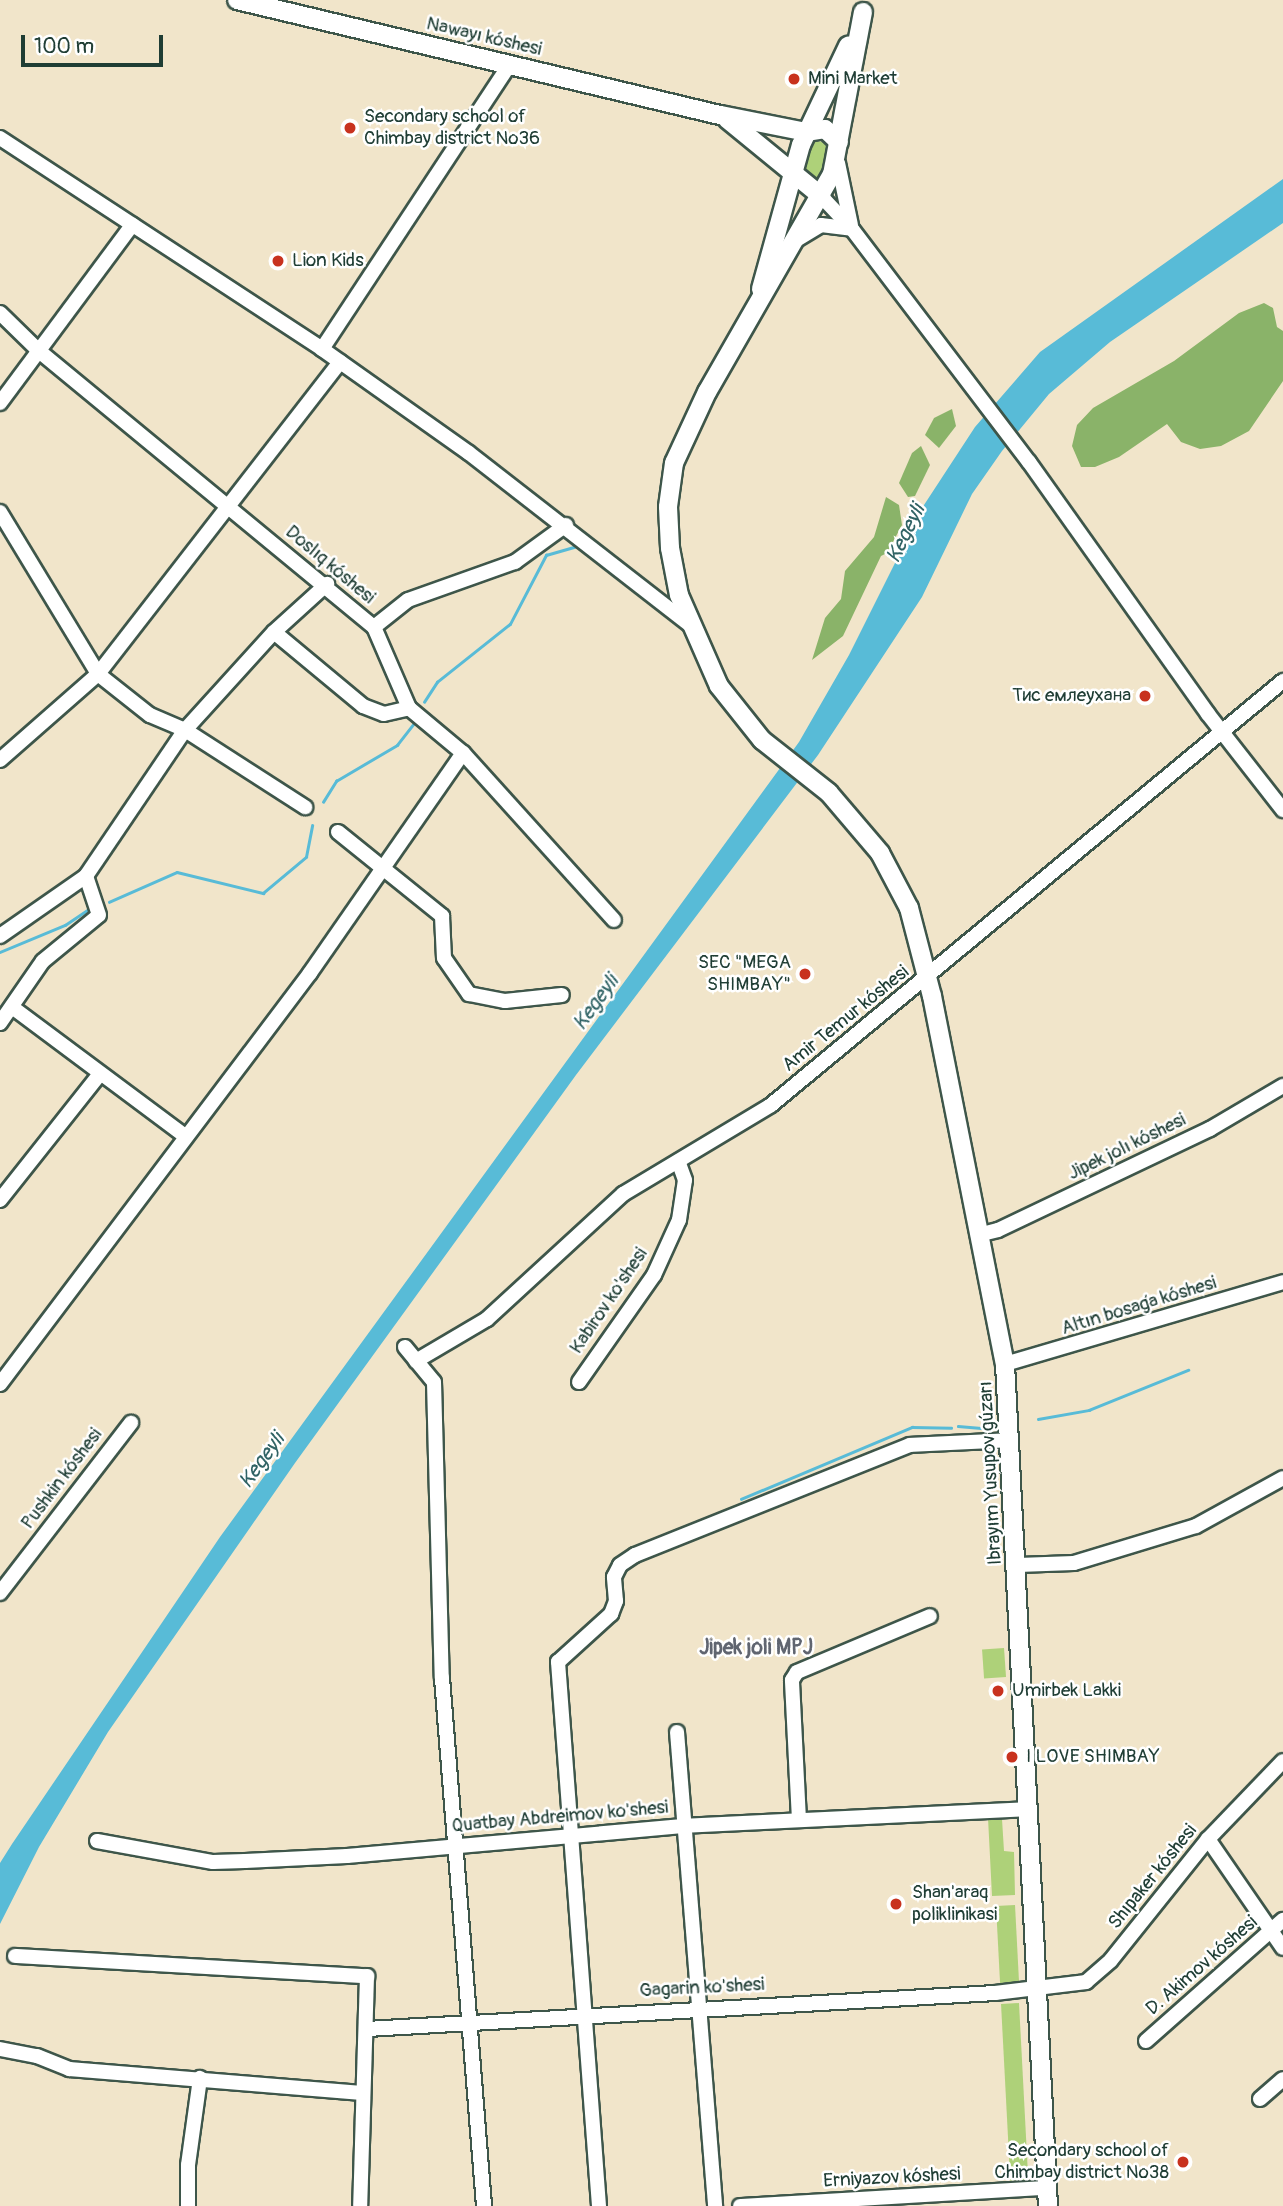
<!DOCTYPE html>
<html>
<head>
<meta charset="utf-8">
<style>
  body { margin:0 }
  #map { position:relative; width:1283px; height:2206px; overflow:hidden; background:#f1e5ca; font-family:Pangolin,sans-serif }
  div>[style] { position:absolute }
  .green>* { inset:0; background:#aed179; transform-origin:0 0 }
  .forest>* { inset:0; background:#8ab369 }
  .water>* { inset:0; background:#58bbd7 }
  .stream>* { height:2.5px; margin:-1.25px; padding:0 1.25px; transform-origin:1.25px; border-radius:1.25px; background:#58bbd7 }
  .roads { filter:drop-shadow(2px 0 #3e564a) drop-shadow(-2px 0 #3e564a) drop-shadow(0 2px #3e564a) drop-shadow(0 -2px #3e564a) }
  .minor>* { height:14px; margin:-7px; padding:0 7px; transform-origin:7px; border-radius:7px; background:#fff }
  .major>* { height:18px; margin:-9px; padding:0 9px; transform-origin:9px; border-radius:9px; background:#fff }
  .dots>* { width:19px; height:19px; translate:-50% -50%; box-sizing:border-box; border:4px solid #fff; border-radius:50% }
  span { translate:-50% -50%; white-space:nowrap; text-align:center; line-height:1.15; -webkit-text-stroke:5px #fff; paint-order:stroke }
  .street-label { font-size:19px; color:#1f3d34 }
  .poi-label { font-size:19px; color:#1f3d34 }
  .left { translate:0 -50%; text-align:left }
  .right { translate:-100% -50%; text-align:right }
  .water-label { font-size:21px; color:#306365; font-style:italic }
  .neighbourhood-label { font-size:21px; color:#606570; font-weight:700 }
  .scale { position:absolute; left:21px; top:35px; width:142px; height:32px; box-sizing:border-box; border:4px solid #1f3d34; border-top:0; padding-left:9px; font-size:21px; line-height:24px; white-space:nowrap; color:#1f3d34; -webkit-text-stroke:5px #fff; paint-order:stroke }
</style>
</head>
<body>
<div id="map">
  <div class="green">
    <div style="clip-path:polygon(813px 141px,827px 142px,831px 150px,825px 175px,811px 180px,801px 171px)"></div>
    <div style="left:1004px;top:1648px;width:29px;height:22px;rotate:86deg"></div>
    <div style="clip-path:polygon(988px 1818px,1002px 1819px,1004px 1851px,1014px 1852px,1015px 1895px,992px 1896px)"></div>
    <div style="left:1015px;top:1905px;width:77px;height:19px;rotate:87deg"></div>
    <div style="left:1019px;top:2003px;width:177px;height:18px;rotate:87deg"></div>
  </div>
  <div class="forest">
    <div style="clip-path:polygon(1264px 303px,1273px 308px,1277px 327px,1283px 331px,1283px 381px,1249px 431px,1221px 446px,1200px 449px,1181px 442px,1167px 424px,1119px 457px,1095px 467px,1081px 467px,1072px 446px,1077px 425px,1093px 408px,1174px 361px,1239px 313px)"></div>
    <div style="clip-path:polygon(952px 409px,956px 426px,939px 448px,925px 435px,934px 418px)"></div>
    <div style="clip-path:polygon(921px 446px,930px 465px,915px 496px,908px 497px,899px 483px,912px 453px)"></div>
    <div style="clip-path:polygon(886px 497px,899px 505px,902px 525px,887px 553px,881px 556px,843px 636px,812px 660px,825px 618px,841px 599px,845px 571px,874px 537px)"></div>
  </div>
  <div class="water">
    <div style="clip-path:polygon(1283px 179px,1283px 223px,1110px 342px,1049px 394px,1002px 451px,972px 494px,922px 597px,818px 755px,576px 1075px,295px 1463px,108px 1732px,39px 1847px,0 1924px,0 1863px,12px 1844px,220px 1537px,799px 742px,849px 655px,924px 505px,975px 427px,1040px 352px)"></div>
  </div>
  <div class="stream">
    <div style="left:424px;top:702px;width:24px;rotate:-57deg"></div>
    <div style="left:437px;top:682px;width:93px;rotate:-38.5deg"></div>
    <div style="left:510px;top:624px;width:78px;rotate:-62.4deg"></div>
    <div style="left:546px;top:555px;width:33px;rotate:-16deg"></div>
    <div style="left:323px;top:802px;width:25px;rotate:-58deg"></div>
    <div style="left:336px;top:781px;width:71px;rotate:-30.5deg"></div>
    <div style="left:397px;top:745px;width:29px;rotate:-52deg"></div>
    <div style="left:109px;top:902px;width:74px;rotate:-23.8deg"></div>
    <div style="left:177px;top:872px;width:89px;rotate:13.7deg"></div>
    <div style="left:263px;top:893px;width:56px;rotate:-39.9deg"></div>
    <div style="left:306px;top:857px;width:32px;rotate:-79deg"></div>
    <div style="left:0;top:952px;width:70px;rotate:-22.6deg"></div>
    <div style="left:65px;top:925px;width:30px;rotate:-34deg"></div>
    <div style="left:1038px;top:1419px;width:52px;rotate:-10deg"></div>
    <div style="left:1089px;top:1410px;width:107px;rotate:-22deg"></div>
    <div style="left:958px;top:1426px;width:23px;rotate:5deg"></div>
    <div style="left:741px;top:1499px;width:186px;rotate:-22.8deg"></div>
    <div style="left:912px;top:1427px;width:39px;rotate:1deg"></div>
  </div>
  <div class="roads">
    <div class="minor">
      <div style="left:0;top:138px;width:385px;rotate:33.2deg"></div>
      <div style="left:322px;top:349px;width:180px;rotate:35.3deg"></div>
      <div style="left:469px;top:453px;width:280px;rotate:37.9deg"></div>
      <div style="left:838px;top:163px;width:63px;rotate:78.2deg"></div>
      <div style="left:821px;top:196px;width:45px;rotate:46.8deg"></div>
      <div style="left:852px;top:229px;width:293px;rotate:52.8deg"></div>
      <div style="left:1029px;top:462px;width:309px;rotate:54.6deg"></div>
      <div style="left:1208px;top:714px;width:122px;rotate:52deg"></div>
      <div style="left:798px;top:239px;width:27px;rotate:-31deg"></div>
      <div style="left:821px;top:225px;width:31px;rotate:7deg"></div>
      <div style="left:0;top:313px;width:54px;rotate:44.3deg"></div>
      <div style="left:39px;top:351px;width:434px;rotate:39.5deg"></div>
      <div style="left:374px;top:627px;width:88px;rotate:66.6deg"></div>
      <div style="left:409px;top:708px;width:70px;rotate:39.8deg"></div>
      <div style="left:463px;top:753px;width:225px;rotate:47.9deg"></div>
      <div style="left:322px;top:349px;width:340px;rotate:-56.6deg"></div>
      <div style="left:0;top:403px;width:222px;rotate:-53.4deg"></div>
      <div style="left:0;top:512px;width:189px;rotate:58.8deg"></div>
      <div style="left:98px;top:674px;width:66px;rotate:38.3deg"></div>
      <div style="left:150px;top:715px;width:38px;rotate:23deg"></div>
      <div style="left:185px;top:730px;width:143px;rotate:32.7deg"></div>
      <div style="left:374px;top:627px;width:43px;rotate:-38.5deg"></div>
      <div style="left:408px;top:600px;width:114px;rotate:-19.6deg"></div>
      <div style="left:515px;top:562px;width:63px;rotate:-36deg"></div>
      <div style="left:274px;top:632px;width:116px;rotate:39.7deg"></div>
      <div style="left:363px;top:706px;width:22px;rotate:21deg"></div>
      <div style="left:384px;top:714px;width:26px;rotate:-13deg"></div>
      <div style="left:0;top:760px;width:130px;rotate:-41.3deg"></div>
      <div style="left:98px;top:674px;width:395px;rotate:-52.2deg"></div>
      <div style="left:338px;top:832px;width:134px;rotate:38.9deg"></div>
      <div style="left:442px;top:916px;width:42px;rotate:87.3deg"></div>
      <div style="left:444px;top:958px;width:44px;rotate:55.2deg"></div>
      <div style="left:469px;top:994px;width:37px;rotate:11deg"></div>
      <div style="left:505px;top:1001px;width:57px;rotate:-6deg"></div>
      <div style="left:0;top:936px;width:105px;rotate:-34.9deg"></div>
      <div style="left:86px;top:876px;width:176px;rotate:-55.9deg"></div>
      <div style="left:185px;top:730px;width:132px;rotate:-47.8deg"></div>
      <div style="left:274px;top:632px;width:72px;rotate:-42.2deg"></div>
      <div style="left:12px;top:1007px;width:216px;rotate:36.7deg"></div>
      <div style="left:0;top:1023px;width:75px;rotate:-55.3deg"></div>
      <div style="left:43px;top:961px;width:72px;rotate:-39.4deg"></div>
      <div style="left:99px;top:915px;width:41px;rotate:-108.4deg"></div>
      <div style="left:0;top:1200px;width:159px;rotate:-51.6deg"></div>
      <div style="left:982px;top:1234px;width:16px;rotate:-14deg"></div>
      <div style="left:998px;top:1230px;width:235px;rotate:-25.5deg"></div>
      <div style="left:1210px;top:1129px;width:85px;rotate:-30.5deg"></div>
      <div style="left:405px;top:1347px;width:45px;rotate:50.4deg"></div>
      <div style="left:434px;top:1382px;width:296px;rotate:88.5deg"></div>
      <div style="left:442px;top:1678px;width:530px;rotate:85.45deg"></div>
      <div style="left:416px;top:1361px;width:82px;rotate:-30.6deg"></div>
      <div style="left:487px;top:1319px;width:185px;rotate:-42.6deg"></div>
      <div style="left:623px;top:1194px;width:173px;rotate:-31deg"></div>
      <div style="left:771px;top:1105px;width:665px;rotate:-39.63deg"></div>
      <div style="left:1005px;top:1364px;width:290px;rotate:-16.4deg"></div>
      <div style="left:579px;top:1382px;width:131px;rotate:-55deg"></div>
      <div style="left:654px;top:1275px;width:60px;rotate:-65.6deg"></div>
      <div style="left:679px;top:1220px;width:40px;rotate:-81.5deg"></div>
      <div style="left:685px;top:1180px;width:20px;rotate:-110deg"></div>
      <div style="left:0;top:1384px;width:515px;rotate:-52.97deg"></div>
      <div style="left:310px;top:973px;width:268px;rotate:-55.2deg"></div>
      <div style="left:1018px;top:1565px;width:56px;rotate:-2deg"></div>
      <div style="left:1074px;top:1563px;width:127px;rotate:-16.9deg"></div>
      <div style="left:1196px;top:1526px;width:99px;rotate:-28.9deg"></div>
      <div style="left:0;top:1593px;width:215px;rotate:-52.4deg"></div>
      <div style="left:677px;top:1732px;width:476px;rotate:85.4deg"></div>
      <div style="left:799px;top:1820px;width:140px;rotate:-92.9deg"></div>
      <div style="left:792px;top:1680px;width:9px;rotate:-58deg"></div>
      <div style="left:797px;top:1672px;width:144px;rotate:-22.8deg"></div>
      <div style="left:1208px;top:1839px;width:132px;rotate:55.5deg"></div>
      <div style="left:97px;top:1841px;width:118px;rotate:10.3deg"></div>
      <div style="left:213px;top:1862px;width:32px;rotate:-2deg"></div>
      <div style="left:245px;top:1861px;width:102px;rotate:-2.8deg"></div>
      <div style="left:347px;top:1856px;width:337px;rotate:-5.1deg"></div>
      <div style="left:683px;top:1826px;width:346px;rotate:-2.8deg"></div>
      <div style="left:15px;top:1956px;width:353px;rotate:3.3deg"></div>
      <div style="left:367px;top:1976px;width:230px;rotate:91.7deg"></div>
      <div style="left:367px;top:2029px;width:629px;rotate:-3.28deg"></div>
      <div style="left:995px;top:1993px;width:92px;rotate:-6.9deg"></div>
      <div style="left:1086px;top:1982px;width:33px;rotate:-41deg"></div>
      <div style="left:1111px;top:1960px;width:155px;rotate:-51.3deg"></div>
      <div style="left:1208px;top:1839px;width:108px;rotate:-46.1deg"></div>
      <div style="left:1146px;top:2041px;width:183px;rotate:-41.5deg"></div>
      <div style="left:0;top:2049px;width:38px;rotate:11deg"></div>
      <div style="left:37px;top:2056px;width:35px;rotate:22deg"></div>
      <div style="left:69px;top:2069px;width:294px;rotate:4.7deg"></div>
      <div style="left:1260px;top:2099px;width:30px;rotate:-41deg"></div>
      <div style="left:188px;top:2206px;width:41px;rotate:-90deg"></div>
      <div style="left:188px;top:2165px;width:88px;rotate:-82.1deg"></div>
      <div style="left:599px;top:2206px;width:546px;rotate:-94.31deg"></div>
      <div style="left:558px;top:1662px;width:72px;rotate:-42.2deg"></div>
      <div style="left:611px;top:1614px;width:14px;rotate:-69deg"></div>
      <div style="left:616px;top:1601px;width:24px;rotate:-95deg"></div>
      <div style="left:614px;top:1577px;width:13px;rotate:-63deg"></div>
      <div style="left:620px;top:1565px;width:18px;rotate:-34deg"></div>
      <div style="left:635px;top:1555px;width:296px;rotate:-21.8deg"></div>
      <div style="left:910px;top:1445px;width:101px;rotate:-2.8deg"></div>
      <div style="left:740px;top:2206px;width:307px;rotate:-3.4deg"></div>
    </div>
    <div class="major">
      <div style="left:237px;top:0;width:497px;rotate:13.4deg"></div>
      <div style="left:721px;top:115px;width:87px;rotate:11.3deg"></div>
      <div style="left:806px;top:132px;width:19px;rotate:-9deg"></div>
      <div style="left:825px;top:129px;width:19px;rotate:43deg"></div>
      <div style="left:863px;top:12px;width:165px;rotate:100.8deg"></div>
      <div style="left:832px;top:174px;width:251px;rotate:119.8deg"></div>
      <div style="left:707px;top:392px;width:78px;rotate:114.9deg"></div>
      <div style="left:674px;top:463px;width:44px;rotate:97.8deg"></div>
      <div style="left:668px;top:507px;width:41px;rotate:87.2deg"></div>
      <div style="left:670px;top:548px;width:48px;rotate:79.2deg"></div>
      <div style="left:679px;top:595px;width:99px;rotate:66.3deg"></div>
      <div style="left:719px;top:686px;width:69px;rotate:51.5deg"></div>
      <div style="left:762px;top:740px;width:85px;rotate:38.3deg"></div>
      <div style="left:829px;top:793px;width:79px;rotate:49.6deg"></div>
      <div style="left:880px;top:853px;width:62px;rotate:62.2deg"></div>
      <div style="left:909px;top:908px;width:91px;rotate:75.4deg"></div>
      <div style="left:932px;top:996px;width:375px;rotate:78.8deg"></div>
      <div style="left:1005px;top:1364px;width:843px;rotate:87.08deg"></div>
      <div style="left:727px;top:119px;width:122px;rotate:39.3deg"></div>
      <div style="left:761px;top:289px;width:149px;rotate:-74.5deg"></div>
      <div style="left:801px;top:145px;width:110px;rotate:-64.6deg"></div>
    </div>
  </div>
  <div class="dots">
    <div style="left:794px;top:79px;background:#c8321e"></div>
    <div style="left:350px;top:128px;background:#c8321e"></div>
    <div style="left:278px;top:261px;background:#c8321e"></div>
    <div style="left:1145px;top:696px;background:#c8321e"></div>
    <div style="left:805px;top:974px;background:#c8321e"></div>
    <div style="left:998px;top:1691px;background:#c8321e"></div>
    <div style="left:1012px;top:1757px;background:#c8321e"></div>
    <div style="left:896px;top:1904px;background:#c8321e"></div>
    <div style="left:1183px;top:2162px;background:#c8321e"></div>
  </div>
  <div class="street-label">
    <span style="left:484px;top:37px;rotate:13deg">Nawayı kóshesi</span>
    <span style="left:330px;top:565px;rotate:40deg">Doslıq kóshesi</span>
    <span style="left:846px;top:1019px;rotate:-39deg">Amir Temur kóshesi</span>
    <span style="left:1127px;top:1147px;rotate:-26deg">Jipek jolı kóshesi</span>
    <span style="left:609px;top:1301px;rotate:-56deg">Kabirov ko'shesi</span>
    <span style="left:1139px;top:1306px;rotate:-17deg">Altın bosaǵa kóshesi</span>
    <span style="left:991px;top:1473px;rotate:-93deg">Ibrayım Yusupov gúzarı</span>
    <span style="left:62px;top:1479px;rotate:-53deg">Pushkin kóshesi</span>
    <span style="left:560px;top:1817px;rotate:-5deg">Quatbay Abdreimov ko'shesi</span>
    <span style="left:1153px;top:1877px;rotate:-51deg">Shıpaker kóshesi</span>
    <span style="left:1202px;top:1966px;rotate:-41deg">D. Akimov kóshesi</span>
    <span style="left:702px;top:1988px;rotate:-3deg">Gagarin ko'shesi</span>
    <span style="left:892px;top:2178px;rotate:-3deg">Erniyazov kóshesi</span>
  </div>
  <div class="poi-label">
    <span class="left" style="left:808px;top:79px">Mini Market</span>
    <span class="left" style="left:364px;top:128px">Secondary school of<br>Chimbay district №36</span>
    <span class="left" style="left:292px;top:261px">Lion Kids</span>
    <span class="right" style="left:1131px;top:696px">Тис емлеухана</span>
    <span class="right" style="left:791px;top:974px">SEC "MEGA<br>SHIMBAY"</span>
    <span class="left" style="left:1012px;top:1691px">Umirbek Lakki</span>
    <span class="left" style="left:1026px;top:1757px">I LOVE SHIMBAY</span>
    <span class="left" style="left:912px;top:1904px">Shan'araq<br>poliklinikasi</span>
    <span class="right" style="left:1169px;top:2162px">Secondary school of<br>Chimbay district №38</span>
  </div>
  <div class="water-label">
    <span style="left:906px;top:534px;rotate:-64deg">Kegeyli</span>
    <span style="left:596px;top:1003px;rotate:-54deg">Kegeyli</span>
    <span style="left:262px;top:1461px;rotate:-54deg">Kegeyli</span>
  </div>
  <div class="neighbourhood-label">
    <span style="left:756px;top:1648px">Jipek joli MPJ</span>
  </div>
  <div class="scale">100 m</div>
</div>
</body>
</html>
